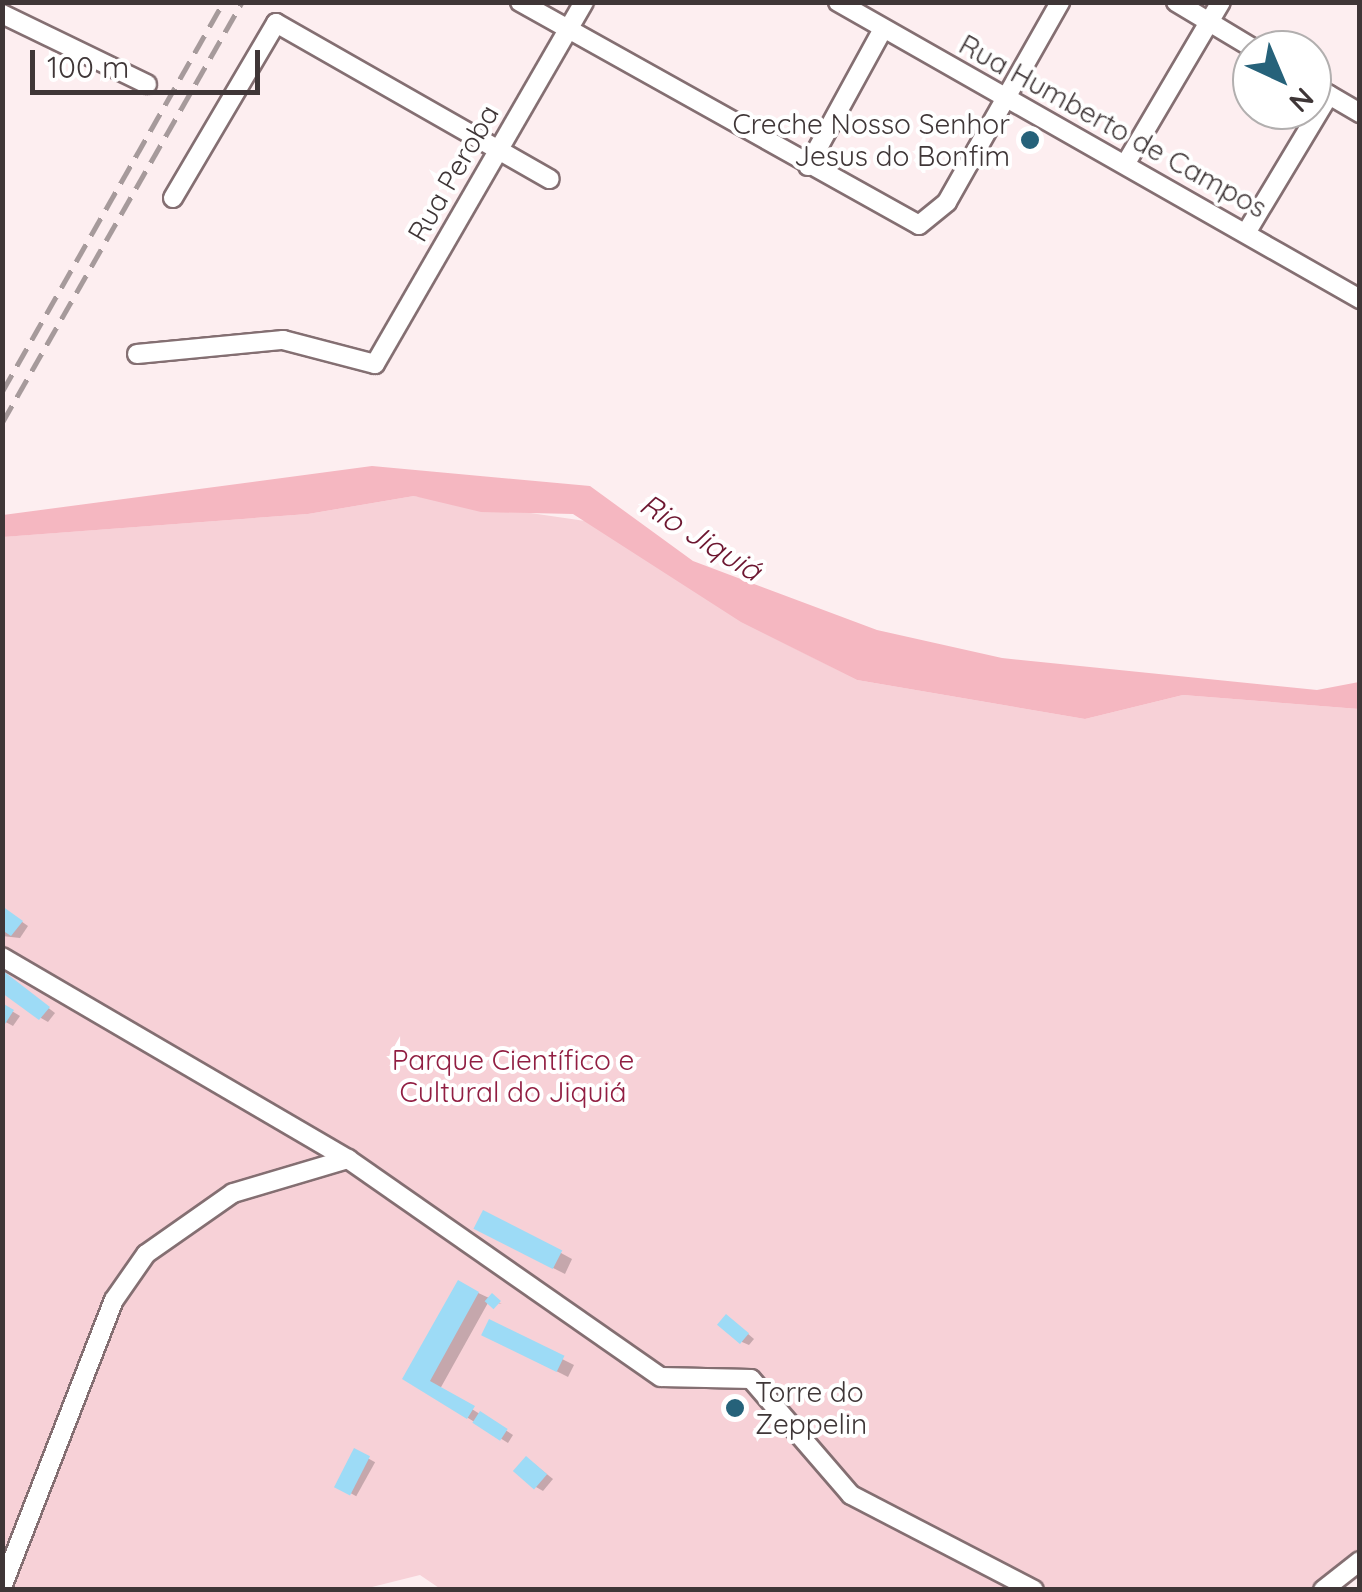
<!DOCTYPE html>
<html>
<head>
<meta charset="utf-8">
<style>
  body { margin:0 }
  #map { position:relative; width:1362px; height:1592px; overflow:hidden; background:#fdeef0; font-family:Quicksand,sans-serif }
  div>[style] { position:absolute }
  .green>* { inset:0; background:#f7d1d7 }
  .water>* { inset:0; background:#f5b7c1 }
  .shadow>* { inset:0; background:#0003; transform-origin:0 0 }
  .building>* { inset:0; background:#9ddbf6; transform-origin:0 0 }
  .roads { filter:drop-shadow(2px 0 #846f72) drop-shadow(-2px 0 #846f72) drop-shadow(0 2px #846f72) drop-shadow(0 -2px #846f72) }
  .street>* { height:18px; margin:-9px; padding:0 9px; transform-origin:9px; border-radius:9px; background:#fff }
  .rail>* { height:5px; margin-top:-2.5px; transform-origin:0; background:repeating-linear-gradient(90deg,#a69a9b 0 20px,transparent 0 30px) }
  .dots>* { width:28px; height:28px; translate:-50% -50%; box-sizing:border-box; border:5px solid #fff; border-radius:50% }
  span { translate:-50% -50%; white-space:nowrap; text-align:center; line-height:1.15; -webkit-text-stroke:8px #fff; paint-order:stroke }
  .poi-label { font-size:28px; color:#3f3637 }
  .right { translate:-100% -50%; text-align:right }
  .left { translate:0 -50%; text-align:left }
  .street-label { font-size:28px; color:#3f3637 }
  .park-label { font-size:28px; color:#911e42 }
  .water-label { font-size:30px; color:#6d1630; font-style:italic }
  .frame { position:absolute; inset:0; border:5px solid #3f3637; pointer-events:none }
  .north { position:absolute; left:1232px; top:30px; width:100px; height:100px; box-sizing:border-box; background:#fff; border:2px solid #b2afaf; border-radius:50%; rotate:136deg; font-size:28px; font-weight:700; line-height:40px; text-align:center; color:#3f3637 }
  .north::after { content:''; display:block; margin:auto; width:35px; height:45px; background:#26627a; clip-path:polygon(50% 0,100% 100%,50% 72%,0 100%) }
  .scale { position:absolute; left:30px; top:50px; width:230px; height:45px; box-sizing:border-box; border:5px solid #3f3637; border-top:0; padding-left:12px; font-size:30px; line-height:35px; white-space:nowrap; color:#3f3637; -webkit-text-stroke:8px #fff; paint-order:stroke }
</style>
</head>
<body>
<div id="map">
  <div class="green">
    <div style="clip-path:polygon(414px 496px,599px 523px,741px 621px,857px 680px,1085px 719px,1183px 695px,1359px 709px,1359px 1557px,1316px 1590px,442px 1590px,420px 1575px,360px 1590px,3px 1589px,2px 537px,308px 514px)"></div>
  </div>
  <div class="water">
    <div style="clip-path:polygon(372px 466px,590px 486px,693px 561px,877px 630px,1002px 658px,1317px 690px,1359px 682px,1359px 709px,1183px 695px,1085px 719px,857px 680px,741px 622px,573px 514px,481px 512px,414px 496px,308px 514px,3px 537px,3px 515px)"></div>
  </div>
  <div class="shadow">
    <div style="clip-path:polygon(2px 908px,28px 926px,20px 938px,2px 936px)"></div>
    <div style="clip-path:polygon(2px 972px,55px 1013px,48px 1022px,41px 1018px)"></div>
    <div style="clip-path:polygon(2px 1005px,20px 1016px,13px 1026px,2px 1020px)"></div>
    <div style="clip-path:polygon(488px 1235px,561px 1253px,572px 1259px,565px 1274px)"></div>
    <div style="clip-path:polygon(459px 1284px,502px 1304px,489px 1301px,440px 1389px,513px 1435px,508px 1443px,425px 1391px)"></div>
    <div style="clip-path:polygon(734px 1322px,754px 1339px,749px 1345px,742px 1342px)"></div>
    <div style="clip-path:polygon(495px 1340px,562px 1359px,574px 1365px,568px 1377px)"></div>
    <div style="left:355px;top:1451px;width:23px;height:39px;rotate:29deg"></div>
    <div style="clip-path:polygon(533px 1463px,553px 1479px,543px 1491px,536px 1487px)"></div>
  </div>
  <div class="building">
    <div style="clip-path:polygon(2px 906px,23px 921px,11px 936px,2px 930px)"></div>
    <div style="clip-path:polygon(2px 970px,50px 1007px,39px 1020px,2px 993px)"></div>
    <div style="clip-path:polygon(2px 1003px,14px 1010px,5px 1024px,2px 1023px)"></div>
    <div style="left:483px;top:1210px;width:89px;height:21px;rotate:27deg"></div>
    <div style="clip-path:polygon(458px 1280px,479px 1292px,430px 1381px,475px 1406px,467px 1419px,402px 1379px)"></div>
    <div style="left:492px;top:1293px;width:12px;height:11px;rotate:42deg"></div>
    <div style="left:726px;top:1314px;width:30px;height:14px;rotate:40deg"></div>
    <div style="left:489px;top:1319px;width:84px;height:18px;rotate:26deg"></div>
    <div style="left:480px;top:1411px;width:33px;height:14px;rotate:33deg"></div>
    <div style="left:354px;top:1448px;width:18px;height:44px;rotate:27deg"></div>
    <div style="left:526px;top:1456px;width:28px;height:20px;rotate:41deg"></div>
  </div>
  <div class="roads">
    <div class="street">
      <div style="left:520px;top:2px;width:457px;rotate:29.2deg"></div>
      <div style="left:919px;top:225px;width:36px;rotate:-39deg"></div>
      <div style="left:947px;top:202px;width:230px;rotate:-60.5deg"></div>
      <div style="left:838px;top:2px;width:601px;rotate:29.64deg"></div>
      <div style="left:1176px;top:2px;width:93px;rotate:31deg"></div>
      <div style="left:2px;top:14px;width:161px;rotate:25.8deg"></div>
      <div style="left:1312px;top:85px;width:56px;rotate:30.3deg"></div>
      <div style="left:1126px;top:163px;width:187px;rotate:-59.5deg"></div>
      <div style="left:808px;top:166px;width:156px;rotate:-61.3deg"></div>
      <div style="left:173px;top:198px;width:203px;rotate:-59.5deg"></div>
      <div style="left:276px;top:23px;width:315px;rotate:29.7deg"></div>
      <div style="left:1246px;top:233px;width:161px;rotate:-59deg"></div>
      <div style="left:137px;top:354px;width:147px;rotate:-5.5deg"></div>
      <div style="left:283px;top:340px;width:95px;rotate:14.6deg"></div>
      <div style="left:375px;top:364px;width:418px;rotate:-60deg"></div>
      <div style="left:2px;top:957px;width:401px;rotate:30.3deg"></div>
      <div style="left:348px;top:1159px;width:381px;rotate:34.9deg"></div>
      <div style="left:661px;top:1377px;width:90px;rotate:1.3deg"></div>
      <div style="left:751px;top:1379px;width:153px;rotate:49.2deg"></div>
      <div style="left:851px;top:1495px;width:206px;rotate:27.4deg"></div>
      <div style="left:2px;top:1587px;width:308px;rotate:-68.7deg"></div>
      <div style="left:114px;top:1300px;width:56px;rotate:-55.2deg"></div>
      <div style="left:146px;top:1254px;width:106px;rotate:-35deg"></div>
      <div style="left:233px;top:1193px;width:120px;rotate:-16.5deg"></div>
      <div style="left:1323px;top:1590px;width:47px;rotate:-38.1deg"></div>
    </div>
  </div>
  <div class="rail">
    <div style="left:2px;top:392px;width:449px;rotate:-60.4deg"></div>
    <div style="left:2px;top:423px;width:485px;rotate:-60.3deg"></div>
  </div>
  <div class="dots">
    <div style="left:1030px;top:140px;background:#26627a"></div>
    <div style="left:735px;top:1408px;background:#26627a"></div>
  </div>
  <div class="poi-label">
    <span class="right" style="left:1010px;top:140px">Creche Nosso Senhor<br>Jesus do Bonfim</span>
    <span class="left" style="left:755px;top:1408px">Torre do<br>Zeppelin</span>
  </div>
  <div class="street-label">
    <span style="left:1113px;top:126px;rotate:29deg">Rua Humberto de Campos</span>
    <span style="left:453px;top:173px;rotate:-60deg">Rua Peroba</span>
  </div>
  <div class="park-label">
    <span style="left:513px;top:1076px">Parque Científico e<br>Cultural do Jiquiá</span>
  </div>
  <div class="water-label">
    <span style="left:701px;top:537px;rotate:32deg">Rio Jiquiá</span>
  </div>
  <div class="frame"></div>
  <div class="north">N</div>
  <div class="scale">100 m</div>
</div>
</body>
</html>
